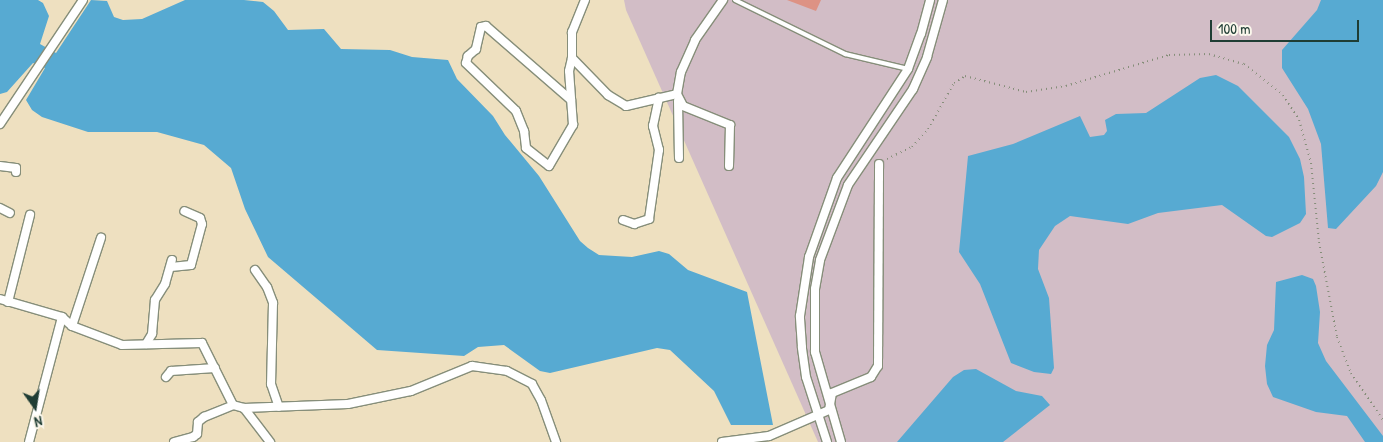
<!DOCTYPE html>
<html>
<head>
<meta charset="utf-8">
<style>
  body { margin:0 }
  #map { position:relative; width:1383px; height:442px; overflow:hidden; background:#eee0c0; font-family:"Patrick Hand",sans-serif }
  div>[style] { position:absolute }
  .industrial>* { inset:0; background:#d2bdc6 }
  .water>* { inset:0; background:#57aad2 }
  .building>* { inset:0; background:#dd9284 }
  .path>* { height:2px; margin-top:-1px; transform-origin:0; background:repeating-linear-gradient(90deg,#868e7a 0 1px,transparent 0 5px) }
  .roads { filter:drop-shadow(1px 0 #868e7a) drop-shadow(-1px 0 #868e7a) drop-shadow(0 1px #868e7a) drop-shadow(0 -1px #868e7a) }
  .lane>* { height:4px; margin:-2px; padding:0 2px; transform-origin:2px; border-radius:2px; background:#fff }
  .street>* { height:8px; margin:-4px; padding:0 4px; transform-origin:4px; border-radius:4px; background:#fff }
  span { translate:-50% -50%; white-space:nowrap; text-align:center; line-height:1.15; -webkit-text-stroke:4px #fbf7ec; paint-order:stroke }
  .north { position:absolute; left:10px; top:382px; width:50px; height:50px; -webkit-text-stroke:4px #fbf7ec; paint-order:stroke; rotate:167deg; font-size:14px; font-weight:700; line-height:20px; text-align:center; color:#1f3d34 }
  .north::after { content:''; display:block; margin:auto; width:18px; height:22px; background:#1f3d34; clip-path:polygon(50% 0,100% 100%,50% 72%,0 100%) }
  .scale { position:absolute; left:1210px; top:20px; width:149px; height:22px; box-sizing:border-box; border:2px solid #1f3d34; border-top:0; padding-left:6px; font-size:15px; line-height:18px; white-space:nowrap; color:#1f3d34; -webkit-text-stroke:4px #fbf7ec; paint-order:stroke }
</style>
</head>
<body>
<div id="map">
  <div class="industrial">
    <div style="clip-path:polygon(624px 0,1383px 0,1383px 442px,818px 442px,626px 10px)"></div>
  </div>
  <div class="water">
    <div style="clip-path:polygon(0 0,38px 0,43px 3px,49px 16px,40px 44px,56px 53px,91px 0,107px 1px,114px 17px,123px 20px,142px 19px,185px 0,244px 0,263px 2px,274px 11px,288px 30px,324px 29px,341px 49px,390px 50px,412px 57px,448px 60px,457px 79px,493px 116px,505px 135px,539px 176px,580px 241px,588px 248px,599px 255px,632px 257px,659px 251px,669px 254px,688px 270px,747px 292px,773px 425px,731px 425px,714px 391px,670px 350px,657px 348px,550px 373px,540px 371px,504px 345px,478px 347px,464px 356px,377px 350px,268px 257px,245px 209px,231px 168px,204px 145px,157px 132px,88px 132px,42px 117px,32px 110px,26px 100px,45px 68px,33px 63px,7px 92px,0 94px)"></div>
    <div style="clip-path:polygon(1321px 0,1383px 0,1383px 172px,1376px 186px,1336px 229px,1328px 228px,1321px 144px,1308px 109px,1282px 68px,1282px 50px,1317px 10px)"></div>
    <div style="clip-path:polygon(1216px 75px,1238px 86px,1289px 137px,1300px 159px,1304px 177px,1306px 214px,1300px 223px,1272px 237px,1266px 236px,1222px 205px,1158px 213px,1128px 224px,1070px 216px,1055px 226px,1039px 250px,1038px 269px,1049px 298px,1054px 368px,1051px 374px,1034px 372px,1011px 363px,980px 284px,959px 252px,968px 156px,1013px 144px,1080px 116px,1090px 137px,1104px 135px,1107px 131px,1105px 120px,1116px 114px,1146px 113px,1200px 78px)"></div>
    <div style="clip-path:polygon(1302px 275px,1313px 279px,1316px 286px,1320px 312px,1318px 343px,1326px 361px,1383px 436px,1383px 442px,1365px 442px,1347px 416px,1316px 412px,1273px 397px,1267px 384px,1265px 366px,1267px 345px,1274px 330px,1276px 282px)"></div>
    <div style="clip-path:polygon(976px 369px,1016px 391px,1042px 396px,1050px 405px,1003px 442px,897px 442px,953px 377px,964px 370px)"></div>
  </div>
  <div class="building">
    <div style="clip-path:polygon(787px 0,821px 0,816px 11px)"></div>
  </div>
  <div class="path">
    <div style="left:887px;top:159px;width:28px;rotate:-26deg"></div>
    <div style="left:912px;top:147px;width:24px;rotate:-48deg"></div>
    <div style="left:928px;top:129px;width:53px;rotate:-60.5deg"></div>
    <div style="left:954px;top:83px;width:13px;rotate:-32deg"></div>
    <div style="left:965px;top:76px;width:63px;rotate:14.7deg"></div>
    <div style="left:1026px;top:92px;width:40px;rotate:-8.5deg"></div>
    <div style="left:1066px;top:86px;width:108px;rotate:-16.8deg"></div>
    <div style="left:1169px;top:55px;width:40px;rotate:-1.4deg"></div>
    <div style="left:1209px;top:54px;width:36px;rotate:16deg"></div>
    <div style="left:1244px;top:64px;width:50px;rotate:38.5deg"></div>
    <div style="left:1283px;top:95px;width:30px;rotate:57deg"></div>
    <div style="left:1299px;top:120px;width:45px;rotate:74.4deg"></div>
    <div style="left:1311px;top:163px;width:79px;rotate:84.2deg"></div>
    <div style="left:1319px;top:242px;width:97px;rotate:79.3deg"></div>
    <div style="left:1337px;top:337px;width:39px;rotate:69deg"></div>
    <div style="left:1351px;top:373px;width:57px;rotate:55.8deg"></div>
  </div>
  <div class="roads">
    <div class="lane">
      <div style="left:735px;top:0;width:123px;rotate:26.1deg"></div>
      <div style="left:845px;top:54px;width:65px;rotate:13.4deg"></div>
    </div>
    <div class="street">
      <div style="left:585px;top:0;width:35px;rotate:112deg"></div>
      <div style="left:572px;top:32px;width:26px;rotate:90deg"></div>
      <div style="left:572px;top:58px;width:52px;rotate:45.8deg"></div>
      <div style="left:608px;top:95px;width:21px;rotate:31deg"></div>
      <div style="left:626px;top:106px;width:52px;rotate:-13.2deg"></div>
      <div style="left:677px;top:94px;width:22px;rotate:-80deg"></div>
      <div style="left:681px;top:72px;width:35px;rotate:-66deg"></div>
      <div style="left:695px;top:40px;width:49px;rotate:-55deg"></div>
      <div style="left:677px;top:94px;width:13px;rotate:63deg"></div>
      <div style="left:683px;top:106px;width:51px;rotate:22deg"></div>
      <div style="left:730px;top:125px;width:41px;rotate:91.4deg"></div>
      <div style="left:571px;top:100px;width:113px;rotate:-139deg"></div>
      <div style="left:486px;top:26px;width:5px;rotate:169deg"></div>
      <div style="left:481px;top:27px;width:23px;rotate:103deg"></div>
      <div style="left:476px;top:49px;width:11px;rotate:139deg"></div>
      <div style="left:468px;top:56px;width:7px;rotate:106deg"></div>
      <div style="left:466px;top:63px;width:69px;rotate:43.8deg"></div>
      <div style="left:516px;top:111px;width:22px;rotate:68deg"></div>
      <div style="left:524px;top:131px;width:17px;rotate:83deg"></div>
      <div style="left:526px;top:148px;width:29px;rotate:38deg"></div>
      <div style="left:549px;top:166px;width:48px;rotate:-59.7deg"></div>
      <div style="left:573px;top:125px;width:54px;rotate:-94.2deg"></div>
      <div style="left:569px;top:71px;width:13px;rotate:-77deg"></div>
      <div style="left:678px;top:101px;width:57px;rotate:89deg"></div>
      <div style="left:0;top:124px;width:149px;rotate:-56.2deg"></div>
      <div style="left:0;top:166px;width:16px;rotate:7deg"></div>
      <div style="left:16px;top:168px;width:4px;rotate:90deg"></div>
      <div style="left:0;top:208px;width:11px;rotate:27deg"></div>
      <div style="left:623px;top:220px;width:12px;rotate:20deg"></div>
      <div style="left:634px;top:224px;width:16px;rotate:-18deg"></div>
      <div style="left:649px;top:219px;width:70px;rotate:-81.8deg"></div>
      <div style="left:659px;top:150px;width:25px;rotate:-104deg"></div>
      <div style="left:653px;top:126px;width:29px;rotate:-78deg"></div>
      <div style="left:171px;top:267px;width:20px;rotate:-6deg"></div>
      <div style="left:191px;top:265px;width:42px;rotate:-75deg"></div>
      <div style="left:202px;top:224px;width:6px;rotate:-108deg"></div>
      <div style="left:200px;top:218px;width:17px;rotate:-156deg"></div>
      <div style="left:255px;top:270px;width:21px;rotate:55deg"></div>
      <div style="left:267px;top:287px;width:17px;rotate:69deg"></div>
      <div style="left:273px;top:303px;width:81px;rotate:91.4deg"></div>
      <div style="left:271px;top:384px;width:24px;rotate:71deg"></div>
      <div style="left:0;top:299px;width:65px;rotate:16.2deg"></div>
      <div style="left:62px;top:317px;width:13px;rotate:42deg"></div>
      <div style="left:72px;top:326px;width:53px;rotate:20.8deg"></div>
      <div style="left:122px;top:345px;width:80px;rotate:-1.4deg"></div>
      <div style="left:202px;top:343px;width:69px;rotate:63.4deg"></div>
      <div style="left:233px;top:405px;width:11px;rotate:15deg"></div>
      <div style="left:244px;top:408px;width:43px;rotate:52.6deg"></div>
      <div style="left:8px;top:302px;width:90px;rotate:-75.8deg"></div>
      <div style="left:72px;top:326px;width:93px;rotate:-71.8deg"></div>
      <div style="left:146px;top:344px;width:12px;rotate:-59deg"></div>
      <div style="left:152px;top:334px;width:34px;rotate:-85deg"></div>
      <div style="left:155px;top:300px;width:19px;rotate:-58deg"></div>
      <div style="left:165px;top:284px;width:25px;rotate:-74deg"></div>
      <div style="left:166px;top:377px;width:8px;rotate:-50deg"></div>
      <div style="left:171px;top:371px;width:44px;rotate:-3.9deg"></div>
      <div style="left:244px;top:408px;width:104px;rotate:-2.2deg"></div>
      <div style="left:348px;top:404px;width:64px;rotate:-11.7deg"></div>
      <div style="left:411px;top:391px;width:66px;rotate:-22.3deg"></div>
      <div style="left:472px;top:366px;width:35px;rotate:8deg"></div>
      <div style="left:507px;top:371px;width:28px;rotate:27deg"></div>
      <div style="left:532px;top:384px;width:18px;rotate:61deg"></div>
      <div style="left:541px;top:400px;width:45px;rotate:70.3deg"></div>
      <div style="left:29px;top:442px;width:129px;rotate:-75.2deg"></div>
      <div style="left:174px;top:442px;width:20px;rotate:-15deg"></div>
      <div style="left:193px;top:437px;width:5px;rotate:-37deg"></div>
      <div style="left:197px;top:434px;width:12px;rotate:-85deg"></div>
      <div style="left:198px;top:422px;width:8px;rotate:-40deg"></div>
      <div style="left:204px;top:417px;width:31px;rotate:-22deg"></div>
      <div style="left:722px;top:442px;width:47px;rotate:-7.3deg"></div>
      <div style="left:769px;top:436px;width:65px;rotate:-23.4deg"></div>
      <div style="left:829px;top:410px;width:17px;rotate:-80deg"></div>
      <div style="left:832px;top:393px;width:42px;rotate:-22.3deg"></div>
      <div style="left:871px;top:377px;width:13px;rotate:-58deg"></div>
      <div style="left:878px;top:366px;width:202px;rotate:-89.7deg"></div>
      <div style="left:827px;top:442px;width:68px;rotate:-107.9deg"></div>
      <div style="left:806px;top:377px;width:30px;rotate:-98deg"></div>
      <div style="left:802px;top:347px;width:31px;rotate:-94deg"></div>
      <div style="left:800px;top:316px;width:60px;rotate:-81.3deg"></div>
      <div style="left:809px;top:257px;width:84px;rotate:-70.5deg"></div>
      <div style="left:837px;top:178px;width:130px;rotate:-56.9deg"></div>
      <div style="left:908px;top:69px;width:37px;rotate:-70deg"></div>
      <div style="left:921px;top:34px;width:35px;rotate:-75deg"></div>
      <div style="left:841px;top:442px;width:94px;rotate:-106.1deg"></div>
      <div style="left:815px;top:352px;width:63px;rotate:-90deg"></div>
      <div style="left:815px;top:289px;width:29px;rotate:-80deg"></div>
      <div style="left:820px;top:260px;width:80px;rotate:-69.5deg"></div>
      <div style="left:848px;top:185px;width:116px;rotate:-55.9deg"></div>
      <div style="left:913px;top:89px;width:35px;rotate:-66deg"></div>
      <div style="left:927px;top:57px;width:59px;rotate:-74.3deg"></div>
    </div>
  </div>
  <div class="north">N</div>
  <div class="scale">100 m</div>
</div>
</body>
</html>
